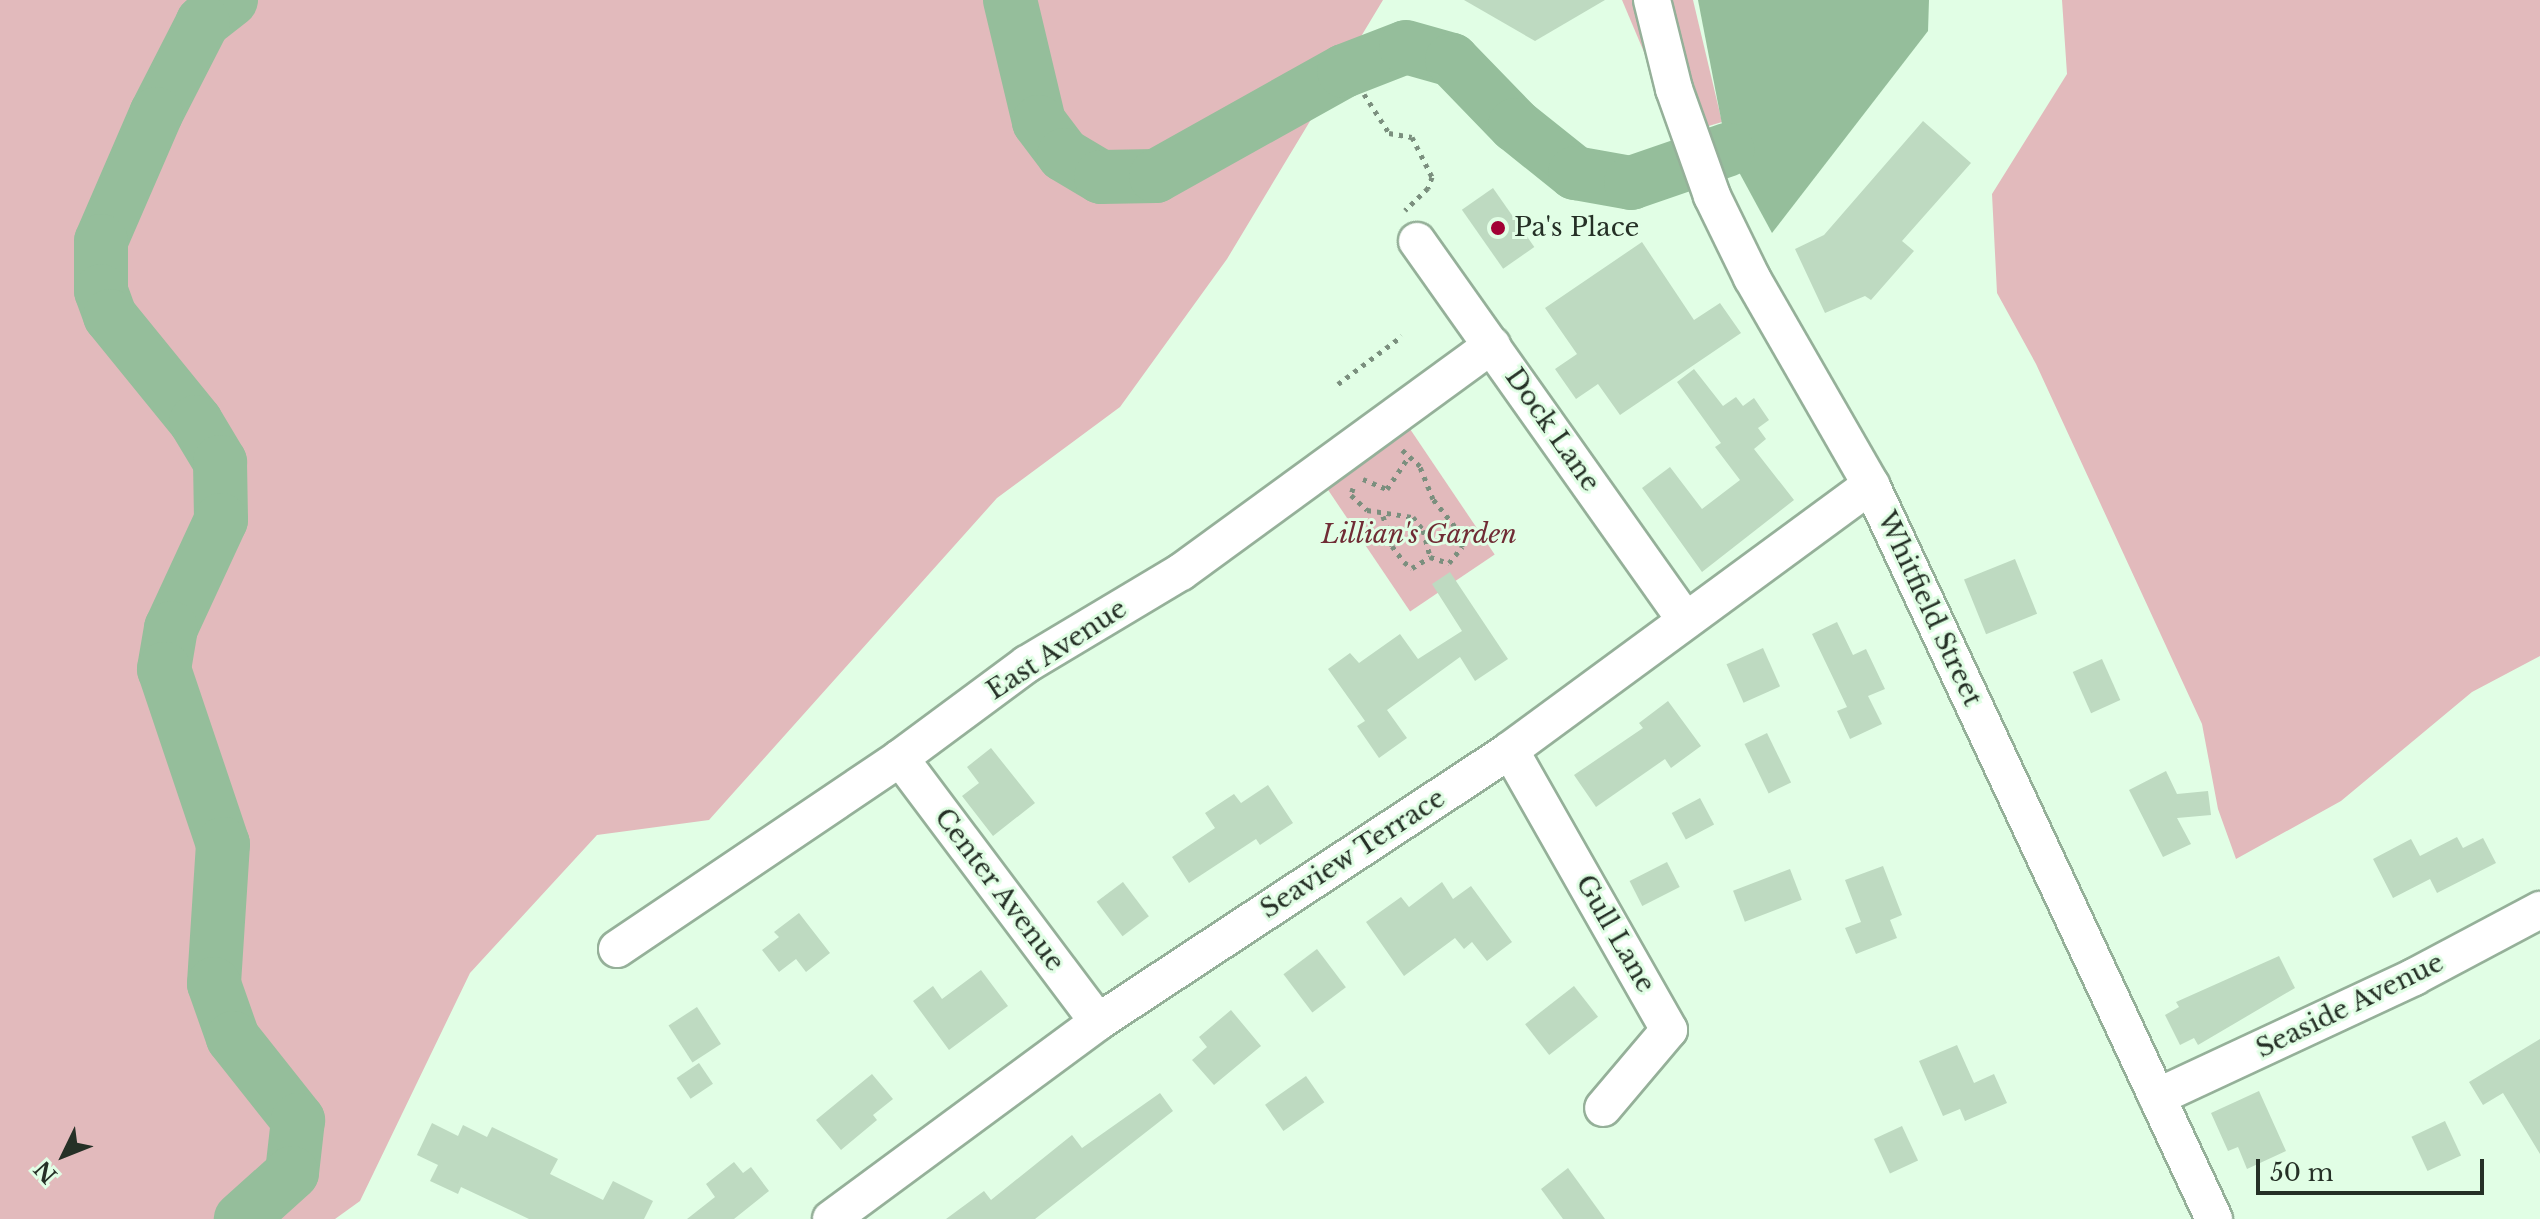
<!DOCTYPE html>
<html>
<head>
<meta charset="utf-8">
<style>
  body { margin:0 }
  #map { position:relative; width:2540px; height:1219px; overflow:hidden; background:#e1fee5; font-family:"Libre Baskerville",serif }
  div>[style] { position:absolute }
  .green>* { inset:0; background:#e2babc; transform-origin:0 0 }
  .water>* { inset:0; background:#95be9b }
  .river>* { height:54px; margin:-27px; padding:0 27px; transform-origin:27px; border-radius:27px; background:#95be9b }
  .building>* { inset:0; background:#bedac1; transform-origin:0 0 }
  .path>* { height:5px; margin-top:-2.5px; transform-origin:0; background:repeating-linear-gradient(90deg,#7b8f7e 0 4px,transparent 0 10px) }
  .roads { filter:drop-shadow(2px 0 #95b099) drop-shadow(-2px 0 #95b099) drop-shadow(0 2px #95b099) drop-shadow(0 -2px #95b099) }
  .minor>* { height:36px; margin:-18px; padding:0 18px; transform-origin:18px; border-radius:18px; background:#fff }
  .dots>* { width:22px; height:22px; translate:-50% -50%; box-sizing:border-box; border:4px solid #e1fee5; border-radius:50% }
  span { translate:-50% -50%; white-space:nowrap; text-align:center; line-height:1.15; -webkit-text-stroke:6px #e1fee5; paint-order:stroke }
  .poi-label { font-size:26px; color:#253026 }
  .left { translate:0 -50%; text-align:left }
  .street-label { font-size:26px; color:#253026 }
  .park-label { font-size:26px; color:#702c35; font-style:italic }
  .north { position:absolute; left:24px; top:1115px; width:80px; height:80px; -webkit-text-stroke:6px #e1fee5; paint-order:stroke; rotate:227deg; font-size:22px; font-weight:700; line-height:32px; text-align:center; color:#253026 }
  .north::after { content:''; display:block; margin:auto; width:28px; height:36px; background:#253026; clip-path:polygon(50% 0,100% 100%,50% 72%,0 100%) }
  .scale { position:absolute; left:2256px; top:1159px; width:228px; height:36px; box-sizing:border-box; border:4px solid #253026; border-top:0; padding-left:10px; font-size:24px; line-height:28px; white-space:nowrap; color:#253026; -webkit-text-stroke:6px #e1fee5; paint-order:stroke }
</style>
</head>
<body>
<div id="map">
  <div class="green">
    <div style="clip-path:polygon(0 0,1383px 0,1227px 259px,1120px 407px,997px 498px,709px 820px,597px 835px,470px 973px,360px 1201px,335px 1219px,0 1219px)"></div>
    <div style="clip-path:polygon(1622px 0,1693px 0,1722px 122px,1679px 135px)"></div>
    <div style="clip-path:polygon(2062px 0,2540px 0,2540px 656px,2472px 692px,2341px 801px,2236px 859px,2218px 809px,2202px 724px,2036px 364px,1997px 293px,1992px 194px,2067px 74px)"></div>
    <div style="left:1408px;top:426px;width:155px;height:102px;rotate:56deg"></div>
  </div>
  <div class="water">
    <div style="clip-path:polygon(1698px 0,1929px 0,1928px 31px,1772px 233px,1727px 150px)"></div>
  </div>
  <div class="river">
    <div style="left:231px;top:0;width:36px;rotate:142deg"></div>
    <div style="left:203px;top:22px;width:103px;rotate:117.1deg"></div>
    <div style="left:156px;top:114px;width:138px;rotate:113.4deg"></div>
    <div style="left:101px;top:241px;width:50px;rotate:90deg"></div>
    <div style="left:101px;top:291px;width:27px;rotate:70deg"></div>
    <div style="left:110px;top:316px;width:136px;rotate:50.9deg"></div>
    <div style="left:196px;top:422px;width:47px;rotate:59deg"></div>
    <div style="left:220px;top:462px;width:58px;rotate:89deg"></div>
    <div style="left:221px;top:520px;width:119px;rotate:114.8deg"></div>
    <div style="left:171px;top:628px;width:42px;rotate:99.7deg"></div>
    <div style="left:164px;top:669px;width:185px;rotate:71.4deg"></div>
    <div style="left:223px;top:844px;width:140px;rotate:93.7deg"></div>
    <div style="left:214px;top:984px;width:57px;rotate:70.6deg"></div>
    <div style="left:233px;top:1038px;width:105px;rotate:51.6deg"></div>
    <div style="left:298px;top:1120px;width:53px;rotate:96.5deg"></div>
    <div style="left:292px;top:1173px;width:69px;rotate:138deg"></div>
    <div style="left:1010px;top:0;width:125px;rotate:76.6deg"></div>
    <div style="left:1039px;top:122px;width:41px;rotate:52.9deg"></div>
    <div style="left:1064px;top:155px;width:43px;rotate:30.7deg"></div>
    <div style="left:1101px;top:177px;width:55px;rotate:-1deg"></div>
    <div style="left:1156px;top:176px;width:215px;rotate:-29.2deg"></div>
    <div style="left:1344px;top:71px;width:66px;rotate:-21.2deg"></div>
    <div style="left:1406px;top:47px;width:48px;rotate:15.8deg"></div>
    <div style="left:1452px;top:60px;width:91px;rotate:45.9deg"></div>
    <div style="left:1515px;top:125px;width:77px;rotate:38.7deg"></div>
    <div style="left:1575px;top:173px;width:57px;rotate:10.1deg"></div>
    <div style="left:1631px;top:183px;width:102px;rotate:-19deg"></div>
  </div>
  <div class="building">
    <div style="clip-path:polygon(1464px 0,1605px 0,1535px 41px)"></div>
    <div style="clip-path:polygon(1923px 121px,1971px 163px,1902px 241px,1914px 251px,1871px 300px,1865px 296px,1825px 313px,1795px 249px,1824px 235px)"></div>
    <div style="left:1493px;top:188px;width:72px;height:38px;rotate:55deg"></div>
    <div style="clip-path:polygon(1642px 242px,1694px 320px,1720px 303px,1741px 333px,1620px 415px,1598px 384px,1576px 399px,1555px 369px,1577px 354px,1545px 308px)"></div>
    <div style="clip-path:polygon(1694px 369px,1723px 406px,1736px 397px,1743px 406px,1754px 398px,1769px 420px,1758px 428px,1766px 439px,1754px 449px,1794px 500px,1702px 572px,1642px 488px,1670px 467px,1702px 509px,1740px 480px,1715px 447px,1721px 443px,1677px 382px)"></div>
    <div style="left:2015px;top:559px;width:59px;height:55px;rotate:68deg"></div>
    <div style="clip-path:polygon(1450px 572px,1508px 659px,1475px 681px,1460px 657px,1387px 710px,1407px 738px,1379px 758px,1357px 726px,1365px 721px,1328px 669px,1350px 653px,1359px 663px,1400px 634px,1418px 659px,1462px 631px,1432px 584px)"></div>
    <div style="clip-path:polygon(1837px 622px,1853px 655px,1866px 649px,1885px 689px,1868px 696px,1882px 724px,1850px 739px,1837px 711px,1847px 707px,1812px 634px)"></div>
    <div style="left:1763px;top:648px;width:42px;height:40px;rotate:66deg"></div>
    <div style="left:2102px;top:659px;width:45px;height:32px;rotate:66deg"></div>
    <div style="clip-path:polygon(1668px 701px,1701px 746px,1671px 768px,1665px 759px,1596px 807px,1574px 775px,1643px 728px,1639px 723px)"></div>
    <div style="left:1767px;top:733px;width:55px;height:25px;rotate:64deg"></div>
    <div style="clip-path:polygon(991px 748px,1035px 803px,993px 836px,962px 796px,979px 783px,967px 767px)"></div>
    <div style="clip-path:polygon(2166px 771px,2177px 794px,2208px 791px,2211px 815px,2177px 818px,2191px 844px,2163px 857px,2129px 790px)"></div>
    <div style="clip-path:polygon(1268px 785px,1293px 823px,1260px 845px,1256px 839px,1189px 883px,1172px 857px,1215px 828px,1205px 813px,1234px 794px,1241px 803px)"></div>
    <div style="left:1700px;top:798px;width:30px;height:32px;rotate:62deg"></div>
    <div style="clip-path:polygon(2457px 837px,2463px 848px,2483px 838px,2496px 863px,2437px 893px,2430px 879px,2393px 898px,2373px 859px,2411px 839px,2420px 856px)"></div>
    <div style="left:1667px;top:862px;width:28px;height:42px;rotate:63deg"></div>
    <div style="clip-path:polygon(1883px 866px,1902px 915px,1890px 920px,1897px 938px,1856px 954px,1845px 928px,1861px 922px,1845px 880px)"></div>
    <div style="left:1790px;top:869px;width:33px;height:61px;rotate:69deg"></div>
    <div style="left:1123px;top:882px;width:43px;height:33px;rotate:53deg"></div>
    <div style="clip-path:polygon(1442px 882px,1453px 899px,1471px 886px,1512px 942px,1487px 961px,1472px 942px,1464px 949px,1455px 938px,1404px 976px,1366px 922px,1401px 897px,1409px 907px)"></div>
    <div style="clip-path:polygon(799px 913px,830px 953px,806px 972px,796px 959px,779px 972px,762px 950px,779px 937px,774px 932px)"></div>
    <div style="left:1317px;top:949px;width:48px;height:42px;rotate:53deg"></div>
    <div style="clip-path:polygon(2279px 956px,2295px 988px,2198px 1045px,2194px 1038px,2180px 1045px,2165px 1015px,2179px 1007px,2176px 1002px)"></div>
    <div style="clip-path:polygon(981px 970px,1008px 1006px,949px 1050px,913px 1001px,933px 986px,942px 999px)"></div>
    <div style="left:1574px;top:986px;width:39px;height:62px;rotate:52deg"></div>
    <div style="left:697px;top:1007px;width:44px;height:34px;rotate:57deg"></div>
    <div style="clip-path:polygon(1231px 1010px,1261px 1046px,1214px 1085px,1192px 1060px,1207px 1047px,1199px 1037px)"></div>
    <div style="clip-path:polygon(2540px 1039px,2540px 1154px,2503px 1093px,2483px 1105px,2469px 1082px)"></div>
    <div style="clip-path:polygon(1957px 1045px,1974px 1083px,1994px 1074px,2007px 1103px,1965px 1121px,1960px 1109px,1943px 1116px,1919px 1061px)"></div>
    <div style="left:699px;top:1063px;width:25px;height:27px;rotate:56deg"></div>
    <div style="clip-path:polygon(872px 1074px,893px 1099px,873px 1115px,877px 1120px,841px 1150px,816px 1120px)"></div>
    <div style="left:1306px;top:1076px;width:32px;height:50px;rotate:55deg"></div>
    <div style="clip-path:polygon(2259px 1091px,2286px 1151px,2247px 1169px,2238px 1147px,2228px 1151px,2211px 1113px)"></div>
    <div style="clip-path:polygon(1160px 1093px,1173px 1111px,1035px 1219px,946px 1219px,984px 1191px,991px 1200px,1072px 1135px,1082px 1148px)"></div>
    <div style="left:2445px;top:1121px;width:38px;height:37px;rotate:65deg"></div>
    <div style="clip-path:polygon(432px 1123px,458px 1136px,463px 1125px,487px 1137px,492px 1127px,558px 1159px,550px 1174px,603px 1200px,613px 1181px,653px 1201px,644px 1219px,529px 1219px,461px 1187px,458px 1194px,430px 1181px,438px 1165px,417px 1155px)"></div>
    <div style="left:1902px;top:1126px;width:38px;height:31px;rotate:65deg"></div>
    <div style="clip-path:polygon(734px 1162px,743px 1173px,751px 1167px,769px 1191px,734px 1219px,687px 1219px,715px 1197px,706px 1184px)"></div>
    <div style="clip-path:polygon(1568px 1168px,1605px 1219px,1563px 1219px,1541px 1189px)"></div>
  </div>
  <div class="path">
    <div style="left:1364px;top:94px;width:46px;rotate:57.3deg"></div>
    <div style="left:1389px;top:133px;width:23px;rotate:10deg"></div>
    <div style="left:1412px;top:137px;width:45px;rotate:63.4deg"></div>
    <div style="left:1432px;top:177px;width:12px;rotate:110deg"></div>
    <div style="left:1428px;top:188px;width:32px;rotate:136deg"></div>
    <div style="left:1338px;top:384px;width:80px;rotate:-36.9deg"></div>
    <div style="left:1363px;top:479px;width:26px;rotate:23deg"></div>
    <div style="left:1387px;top:489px;width:36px;rotate:-56deg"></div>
    <div style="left:1353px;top:488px;width:7px;rotate:106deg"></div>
    <div style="left:1351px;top:495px;width:22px;rotate:43deg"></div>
    <div style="left:1367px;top:510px;width:47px;rotate:8.7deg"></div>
    <div style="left:1413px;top:517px;width:16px;rotate:52deg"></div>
    <div style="left:1423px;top:530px;width:28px;rotate:75deg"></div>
    <div style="left:1430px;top:557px;width:20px;rotate:18deg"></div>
    <div style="left:1449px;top:563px;width:21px;rotate:-51deg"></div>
    <div style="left:1462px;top:547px;width:13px;rotate:-94deg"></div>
    <div style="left:1461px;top:534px;width:45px;rotate:-128.7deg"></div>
    <div style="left:1433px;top:499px;width:35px;rotate:-112deg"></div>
    <div style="left:1420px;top:466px;width:24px;rotate:-138deg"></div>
    <div style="left:1383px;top:516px;width:31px;rotate:73deg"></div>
    <div style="left:1392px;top:546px;width:20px;rotate:53deg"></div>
    <div style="left:1404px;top:562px;width:10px;rotate:37deg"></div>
    <div style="left:1412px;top:568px;width:21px;rotate:-31deg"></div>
  </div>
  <div class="roads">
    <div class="minor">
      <div style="left:1652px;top:0;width:92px;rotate:76.1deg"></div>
      <div style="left:1674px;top:89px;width:114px;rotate:70.4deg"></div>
      <div style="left:1712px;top:196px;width:91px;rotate:64deg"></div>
      <div style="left:1752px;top:278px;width:239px;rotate:60.1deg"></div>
      <div style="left:1871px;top:485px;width:810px;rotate:64.95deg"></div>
      <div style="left:1417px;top:241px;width:464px;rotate:54.7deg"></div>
      <div style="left:1510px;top:750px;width:322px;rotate:60.4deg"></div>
      <div style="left:1669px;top:1030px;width:102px;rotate:130.2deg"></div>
      <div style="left:900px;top:758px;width:330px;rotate:53.1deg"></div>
      <div style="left:617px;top:949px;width:341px;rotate:-34deg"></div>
      <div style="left:900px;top:758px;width:158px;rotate:-36.5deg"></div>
      <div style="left:1027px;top:664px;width:179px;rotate:-30.9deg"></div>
      <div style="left:1181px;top:572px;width:385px;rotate:-36.1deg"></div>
      <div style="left:2157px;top:1097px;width:284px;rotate:-25deg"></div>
      <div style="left:2414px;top:977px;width:143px;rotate:-28deg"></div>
      <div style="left:831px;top:1219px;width:332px;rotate:-36.4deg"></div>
      <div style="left:1098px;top:1022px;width:494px;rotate:-33.4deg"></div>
      <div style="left:1510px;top:750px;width:448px;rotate:-36.3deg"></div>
    </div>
  </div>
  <div class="dots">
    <div style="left:1498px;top:228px;background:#a20235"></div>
  </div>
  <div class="poi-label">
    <span class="left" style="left:1514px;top:228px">Pa's Place</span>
  </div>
  <div class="street-label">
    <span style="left:1552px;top:430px;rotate:55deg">Dock Lane</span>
    <span style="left:1929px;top:609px;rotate:65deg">Whitfield Street</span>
    <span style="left:1057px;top:650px;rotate:-33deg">East Avenue</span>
    <span style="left:1353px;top:854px;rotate:-33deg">Seaview Terrace</span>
    <span style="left:999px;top:890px;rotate:53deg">Center Avenue</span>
    <span style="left:1615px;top:934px;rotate:60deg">Gull Lane</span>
    <span style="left:2350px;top:1006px;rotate:-26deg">Seaside Avenue</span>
  </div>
  <div class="park-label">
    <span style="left:1419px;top:535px">Lillian's Garden</span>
  </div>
  <div class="north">N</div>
  <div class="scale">50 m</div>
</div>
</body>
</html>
